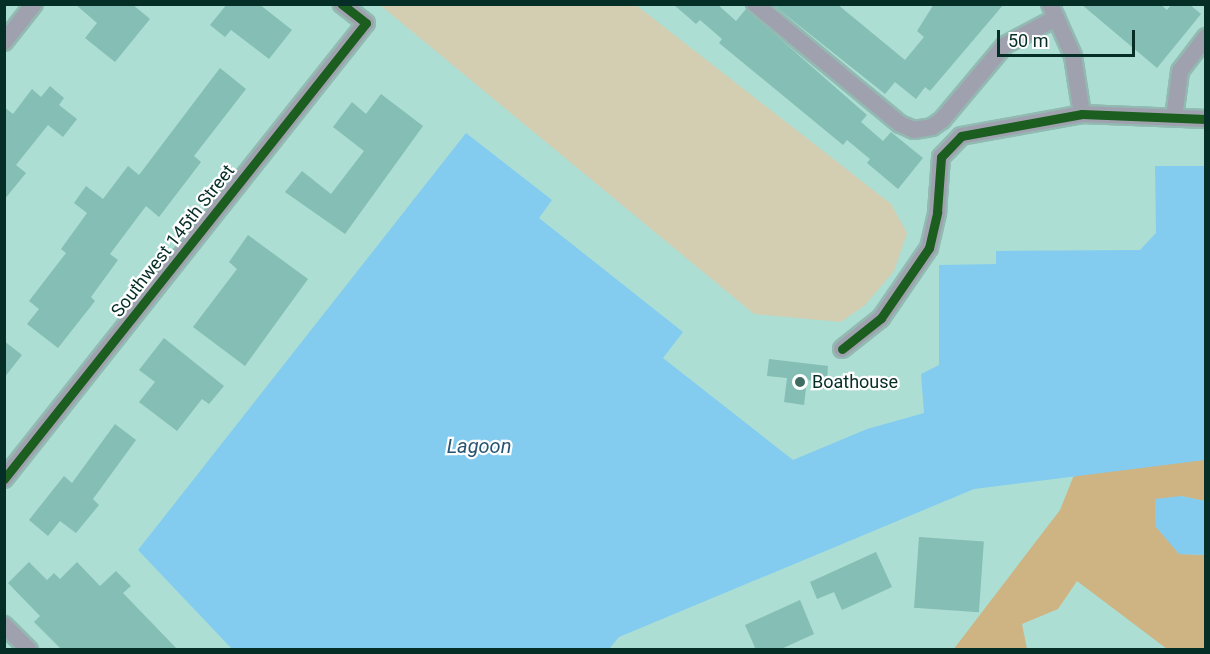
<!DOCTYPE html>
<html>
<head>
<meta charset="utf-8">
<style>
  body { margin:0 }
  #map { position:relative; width:1210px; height:654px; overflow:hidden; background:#acded3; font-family:Roboto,sans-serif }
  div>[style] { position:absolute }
  .green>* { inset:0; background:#d3ceb1 }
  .forest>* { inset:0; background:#ceb482 }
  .water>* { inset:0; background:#83ccf0 }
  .building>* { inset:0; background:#84beb4; transform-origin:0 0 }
  .roads { filter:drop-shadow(2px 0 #92bab2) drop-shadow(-2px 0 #92bab2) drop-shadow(0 2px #92bab2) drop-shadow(0 -2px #92bab2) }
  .street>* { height:16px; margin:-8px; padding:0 8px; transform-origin:8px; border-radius:8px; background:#9fa2ae }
  .cycleway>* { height:9px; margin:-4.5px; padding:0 4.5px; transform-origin:4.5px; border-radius:4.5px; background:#1b5e20 }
  .dots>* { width:16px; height:16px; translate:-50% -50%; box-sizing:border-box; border:3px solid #fff; border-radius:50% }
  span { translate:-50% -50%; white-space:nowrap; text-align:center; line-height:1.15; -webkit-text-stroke:4.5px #fff; paint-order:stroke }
  .street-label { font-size:18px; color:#052e27 }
  .poi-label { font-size:18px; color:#052e27 }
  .left { translate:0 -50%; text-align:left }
  .water-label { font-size:20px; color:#275471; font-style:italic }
  .frame { position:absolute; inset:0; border:6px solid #052e27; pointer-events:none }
  .scale { position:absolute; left:997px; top:30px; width:138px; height:27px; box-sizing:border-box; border:3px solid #052e27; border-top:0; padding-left:8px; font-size:18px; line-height:21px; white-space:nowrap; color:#052e27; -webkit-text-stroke:4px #fff; paint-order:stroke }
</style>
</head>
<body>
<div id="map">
  <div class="green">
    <div style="clip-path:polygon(380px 5px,636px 5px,891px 204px,907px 233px,894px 271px,865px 305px,841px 322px,754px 314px)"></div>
  </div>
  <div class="forest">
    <div style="clip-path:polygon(1201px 458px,1205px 460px,1205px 501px,1180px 496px,1179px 554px,1205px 555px,1205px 649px,1167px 649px,1077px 581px,1058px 609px,1022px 624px,1027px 649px,953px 650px,1060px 510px,1074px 475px)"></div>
  </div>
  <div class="water">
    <div style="clip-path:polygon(466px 133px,552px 200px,539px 218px,683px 332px,663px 358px,793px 460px,867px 429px,924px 413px,921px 374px,939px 365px,939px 265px,996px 264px,996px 251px,1140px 250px,1156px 233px,1155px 166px,1205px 166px,1205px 460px,974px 489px,619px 637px,609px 649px,232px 649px,138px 550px)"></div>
    <div style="clip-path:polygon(1181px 496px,1205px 501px,1205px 555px,1179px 554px,1155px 526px,1155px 499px)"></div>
  </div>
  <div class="building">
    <div style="clip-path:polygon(75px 4px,132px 4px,150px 19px,115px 62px,85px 38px,97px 23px)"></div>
    <div style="clip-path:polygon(227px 4px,259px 4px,292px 30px,269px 59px,231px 30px,225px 37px,210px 25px)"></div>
    <div style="clip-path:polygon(673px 4px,717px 4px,736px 21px,746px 9px,867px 115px,861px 122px,883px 141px,891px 132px,923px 158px,898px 189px,867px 163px,870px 159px,847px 140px,843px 145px,719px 43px,722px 39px,700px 20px,696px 24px)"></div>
    <div style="clip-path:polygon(772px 4px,837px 4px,905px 60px,924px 37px,917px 31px,934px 4px,1004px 4px,930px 91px,925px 87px,916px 99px,895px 82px,885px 94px)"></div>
    <div style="clip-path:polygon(1081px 4px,1160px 4px,1167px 10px,1172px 4px,1189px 4px,1201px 14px,1157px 68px)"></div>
    <div style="clip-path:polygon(220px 68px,246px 89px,194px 156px,201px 162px,159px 217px,146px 206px,110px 254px,118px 260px,91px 297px,95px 301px,58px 348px,27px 324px,39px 309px,29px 301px,66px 253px,61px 249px,87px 213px,74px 203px,86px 186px,103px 199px,128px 166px,139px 175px)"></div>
    <div style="clip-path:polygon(50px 86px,64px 98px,59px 105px,77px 119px,63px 137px,48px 125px,16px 165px,26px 173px,4px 200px,4px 107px,13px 114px,32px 89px,41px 97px)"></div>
    <div style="clip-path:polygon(381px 94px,423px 126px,345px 234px,285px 192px,302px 171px,331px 194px,364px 151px,333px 127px,352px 102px,366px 114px)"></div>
    <div style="clip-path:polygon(248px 235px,308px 279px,245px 366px,193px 327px,237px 269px,229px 262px)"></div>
    <div style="clip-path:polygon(164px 338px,224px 386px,209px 404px,202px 399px,177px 431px,139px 402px,155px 382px,139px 370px)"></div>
    <div style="clip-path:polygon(4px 341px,22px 355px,4px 378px)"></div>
    <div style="clip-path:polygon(769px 359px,828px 366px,827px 382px,807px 380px,804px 405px,784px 402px,787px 378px,767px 376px)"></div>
    <div style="clip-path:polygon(115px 424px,136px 440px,93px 499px,99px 505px,76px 533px,60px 521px,48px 536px,29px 520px,64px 476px,72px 483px)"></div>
    <div style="left:919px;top:537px;width:65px;height:71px;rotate:4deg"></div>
    <div style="clip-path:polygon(876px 552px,892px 587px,842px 610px,834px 592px,817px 599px,810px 582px)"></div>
    <div style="clip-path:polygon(29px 562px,47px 580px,54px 573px,60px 579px,77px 562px,100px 586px,116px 571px,131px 586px,123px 593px,178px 650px,62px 650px,34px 622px,40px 616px,8px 583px)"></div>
    <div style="clip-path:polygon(800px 600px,814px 634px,779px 650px,756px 650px,745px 625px)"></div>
  </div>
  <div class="roads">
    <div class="street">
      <div style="left:755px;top:4px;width:188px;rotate:39.6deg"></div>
      <div style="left:900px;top:124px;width:15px;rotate:23deg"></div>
      <div style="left:914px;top:130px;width:18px;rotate:-9deg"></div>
      <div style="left:932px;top:127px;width:12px;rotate:-35deg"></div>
      <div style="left:942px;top:120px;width:98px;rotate:-50deg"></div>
      <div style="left:1005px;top:45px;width:58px;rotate:-27.9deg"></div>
      <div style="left:1050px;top:4px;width:57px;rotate:66.1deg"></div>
      <div style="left:1073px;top:56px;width:59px;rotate:81.2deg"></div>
      <div style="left:4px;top:42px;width:48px;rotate:-51.7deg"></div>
      <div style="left:1174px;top:118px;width:47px;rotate:-82.7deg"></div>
      <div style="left:1180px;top:71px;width:43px;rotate:-52.6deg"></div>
      <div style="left:842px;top:349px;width:50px;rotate:-38.5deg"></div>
      <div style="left:881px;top:318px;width:85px;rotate:-55.6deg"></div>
      <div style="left:929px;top:248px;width:37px;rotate:-77deg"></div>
      <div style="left:937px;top:212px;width:55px;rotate:-85.8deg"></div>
      <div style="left:941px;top:157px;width:29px;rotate:-46deg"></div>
      <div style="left:961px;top:136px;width:123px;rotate:-10.3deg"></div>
      <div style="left:1082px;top:114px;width:124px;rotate:2.3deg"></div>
      <div style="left:4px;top:479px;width:582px;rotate:-51.56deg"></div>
      <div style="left:366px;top:23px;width:31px;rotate:-142deg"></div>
      <div style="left:4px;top:625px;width:35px;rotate:45deg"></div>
    </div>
  </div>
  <div class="cycleway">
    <div style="left:842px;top:349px;width:50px;rotate:-38.5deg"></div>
    <div style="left:881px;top:318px;width:85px;rotate:-55.6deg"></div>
    <div style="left:929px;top:248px;width:37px;rotate:-77deg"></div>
    <div style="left:937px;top:212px;width:55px;rotate:-85.8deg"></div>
    <div style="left:941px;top:157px;width:29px;rotate:-46deg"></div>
    <div style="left:961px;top:136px;width:123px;rotate:-10.3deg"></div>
    <div style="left:1082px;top:114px;width:124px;rotate:2.3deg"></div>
    <div style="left:4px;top:479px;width:582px;rotate:-51.56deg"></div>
    <div style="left:366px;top:23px;width:31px;rotate:-142deg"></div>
  </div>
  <div class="dots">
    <div style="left:800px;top:382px;background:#3f6c63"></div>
  </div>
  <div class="street-label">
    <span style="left:173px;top:241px;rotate:-52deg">Southwest 145th Street</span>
  </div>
  <div class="poi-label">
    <span class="left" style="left:812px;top:382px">Boathouse</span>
  </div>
  <div class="water-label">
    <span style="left:479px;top:446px">Lagoon</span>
  </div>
  <div class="frame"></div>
  <div class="scale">50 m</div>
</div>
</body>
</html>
